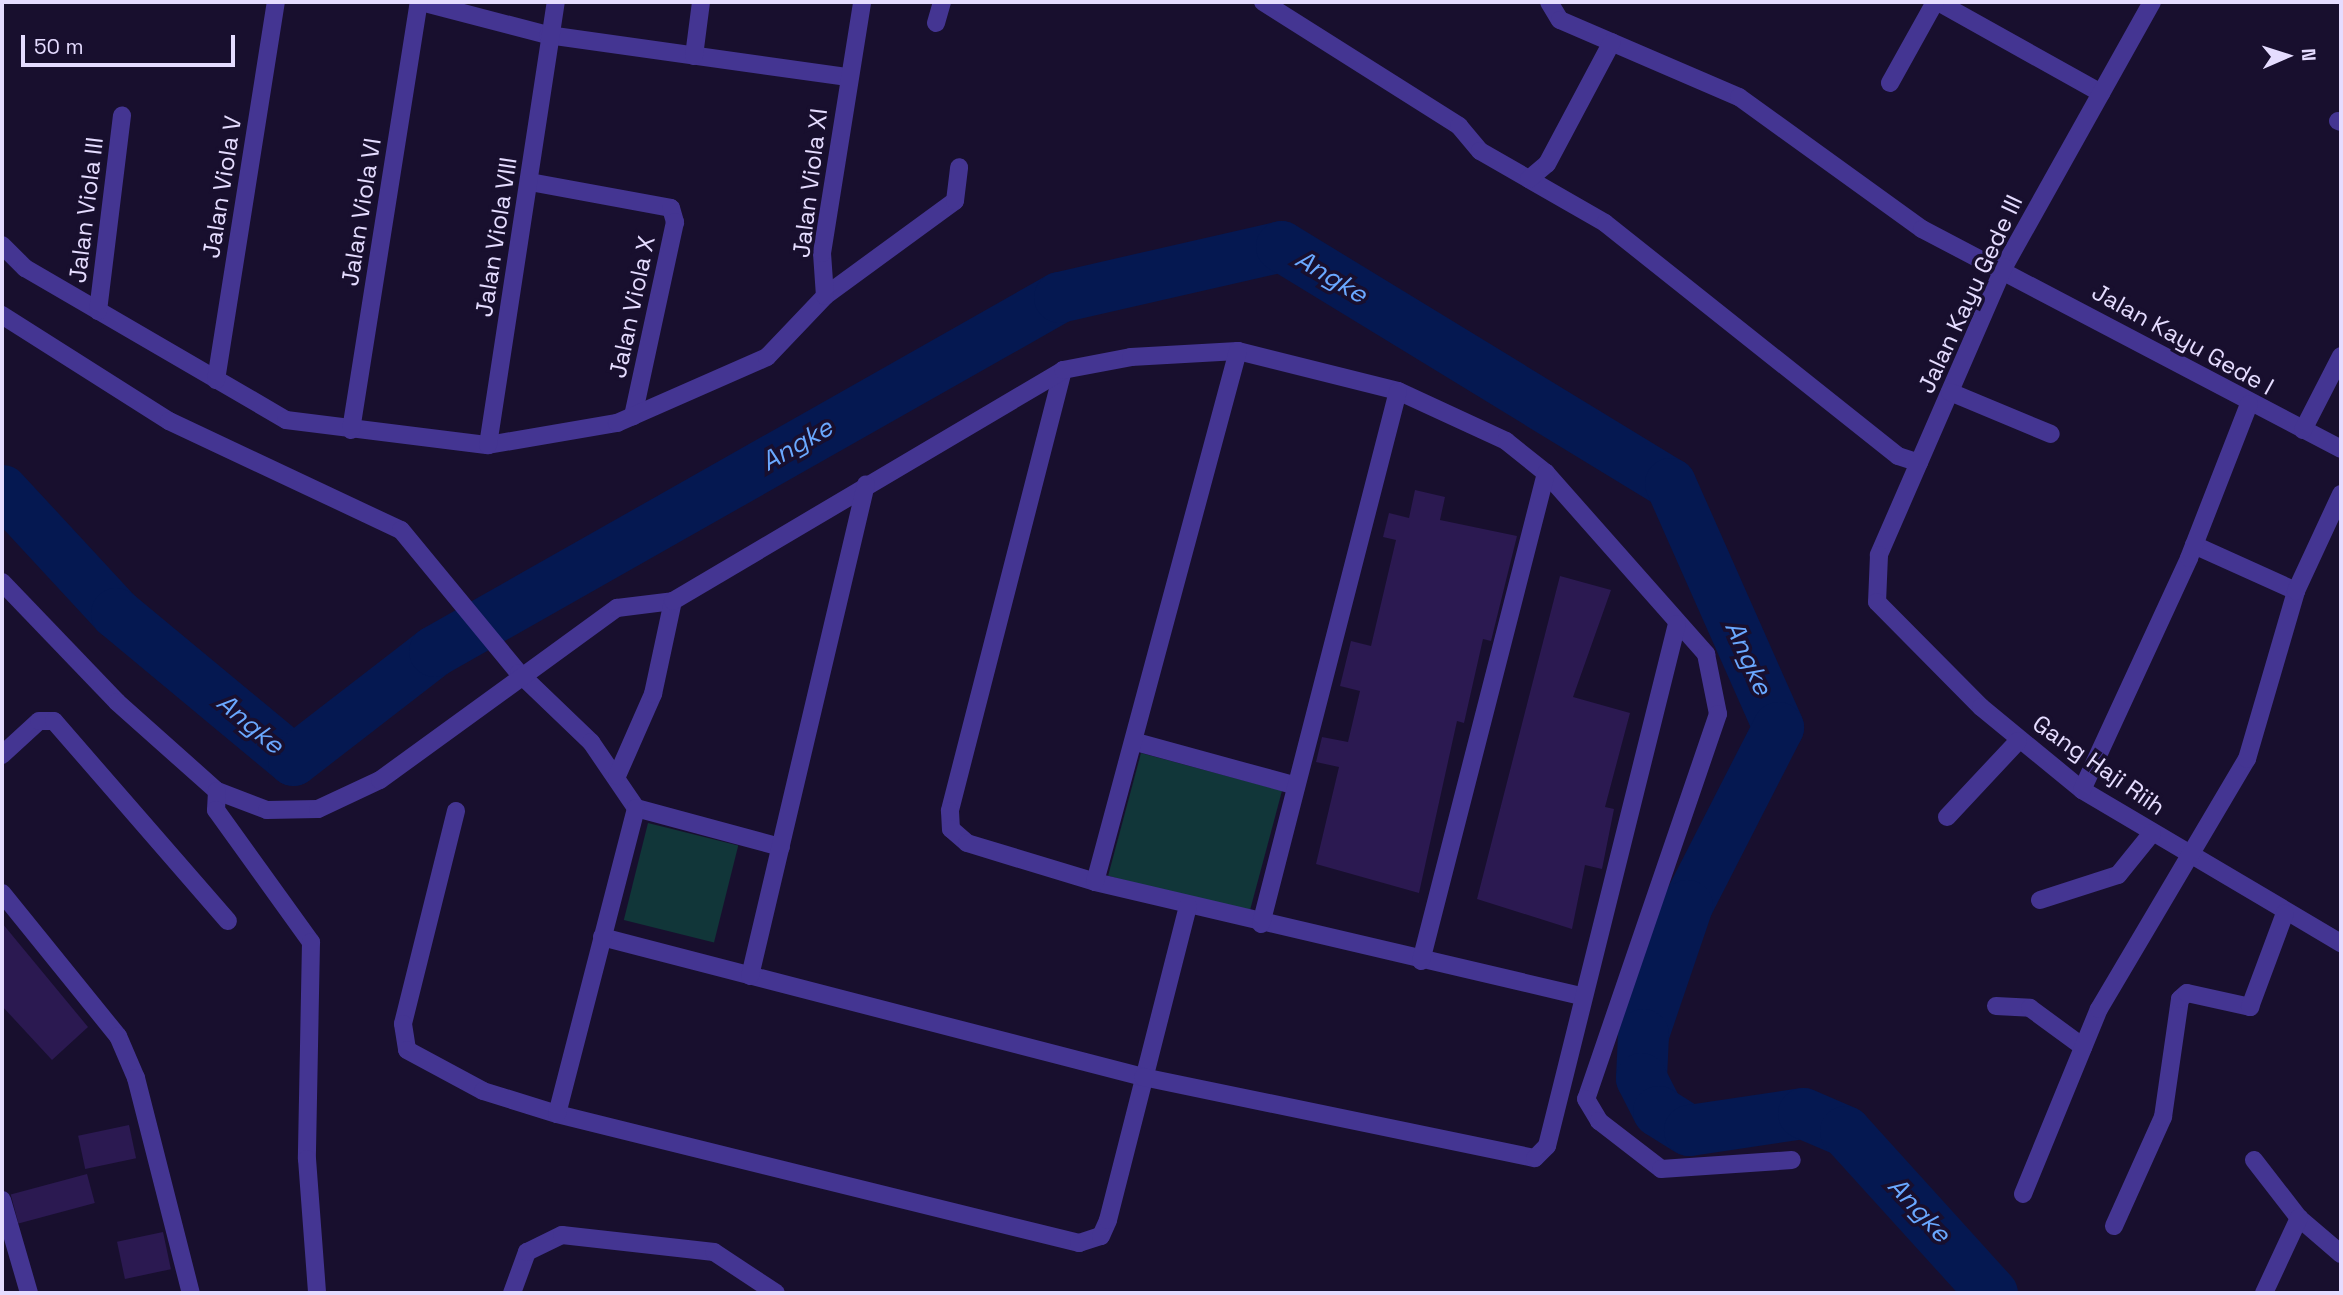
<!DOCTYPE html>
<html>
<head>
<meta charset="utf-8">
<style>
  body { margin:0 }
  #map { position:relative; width:2343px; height:1295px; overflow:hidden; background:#180f2e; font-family:"Space Grotesk",sans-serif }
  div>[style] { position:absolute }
  .green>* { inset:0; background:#113639; transform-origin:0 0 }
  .river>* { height:51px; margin:-25.5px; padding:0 25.5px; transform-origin:25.5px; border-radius:25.5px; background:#051851 }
  .building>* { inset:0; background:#2b1951; transform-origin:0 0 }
  .minor>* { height:18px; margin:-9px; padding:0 9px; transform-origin:9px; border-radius:9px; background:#443592 }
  span { translate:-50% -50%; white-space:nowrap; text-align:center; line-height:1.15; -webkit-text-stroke:7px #180f2e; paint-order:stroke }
  .street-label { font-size:24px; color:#e5dcff }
  .water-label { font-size:26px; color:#6aa8ff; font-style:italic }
  .frame { position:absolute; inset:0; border:4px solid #e5dcff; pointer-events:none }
  .north { position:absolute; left:2252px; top:21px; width:70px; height:70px; -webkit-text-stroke:5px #180f2e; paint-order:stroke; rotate:87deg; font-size:19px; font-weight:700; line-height:28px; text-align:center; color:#e5dcff }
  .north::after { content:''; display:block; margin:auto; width:24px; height:32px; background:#e5dcff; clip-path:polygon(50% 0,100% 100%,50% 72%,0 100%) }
  .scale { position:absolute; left:21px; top:35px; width:214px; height:32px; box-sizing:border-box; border:4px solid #e5dcff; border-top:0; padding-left:9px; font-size:21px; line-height:24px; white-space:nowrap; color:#e5dcff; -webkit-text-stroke:5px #180f2e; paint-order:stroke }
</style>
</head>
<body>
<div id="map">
  <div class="green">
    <div style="left:1141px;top:753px;width:146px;height:127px;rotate:15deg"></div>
    <div style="left:648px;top:823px;width:93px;height:100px;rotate:14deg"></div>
  </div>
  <div class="river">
    <div style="left:2px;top:490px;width:168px;rotate:47.2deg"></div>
    <div style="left:116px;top:613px;width:230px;rotate:39.7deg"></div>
    <div style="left:293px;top:760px;width:178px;rotate:-37.7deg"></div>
    <div style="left:434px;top:651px;width:718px;rotate:-29.53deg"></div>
    <div style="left:1059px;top:297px;width:228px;rotate:-12.9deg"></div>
    <div style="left:1281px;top:246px;width:456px;rotate:31.4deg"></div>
    <div style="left:1670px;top:483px;width:267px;rotate:66.1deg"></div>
    <div style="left:1778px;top:727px;width:200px;rotate:117.1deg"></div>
    <div style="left:1687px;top:905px;width:136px;rotate:108.8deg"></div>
    <div style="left:1643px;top:1034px;width:44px;rotate:92.6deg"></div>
    <div style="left:1641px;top:1078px;width:37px;rotate:63deg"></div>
    <div style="left:1658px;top:1111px;width:36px;rotate:32deg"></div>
    <div style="left:1689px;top:1130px;width:115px;rotate:-8.5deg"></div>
    <div style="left:1803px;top:1113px;width:46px;rotate:23.2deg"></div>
    <div style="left:1845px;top:1131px;width:219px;rotate:47.8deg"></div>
  </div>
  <div class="building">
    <div style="clip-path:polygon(1415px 490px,1445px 497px,1440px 520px,1517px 536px,1491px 641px,1483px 639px,1464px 723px,1457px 721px,1419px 893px,1316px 864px,1339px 767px,1316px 762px,1322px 737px,1348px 742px,1360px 691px,1340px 686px,1351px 641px,1371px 646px,1396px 540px,1383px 537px,1389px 513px,1409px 518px)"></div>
    <div style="clip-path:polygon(1560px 576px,1611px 590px,1573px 697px,1630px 713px,1605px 807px,1614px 809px,1602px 869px,1585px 865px,1572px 929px,1477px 899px)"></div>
    <div style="clip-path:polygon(2px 923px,88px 1027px,52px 1060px,2px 1006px)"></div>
    <div style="left:129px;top:1125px;width:34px;height:52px;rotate:78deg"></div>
    <div style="left:87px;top:1174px;width:30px;height:79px;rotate:75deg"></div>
    <div style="left:163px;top:1232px;width:38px;height:47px;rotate:78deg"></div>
  </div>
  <div class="minor">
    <div style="left:421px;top:2px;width:131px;rotate:14.6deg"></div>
    <div style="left:548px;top:35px;width:303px;rotate:8deg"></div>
    <div style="left:1263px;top:2px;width:232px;rotate:32.3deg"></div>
    <div style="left:1459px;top:126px;width:33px;rotate:50deg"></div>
    <div style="left:1480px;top:151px;width:144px;rotate:29.9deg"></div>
    <div style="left:1605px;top:223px;width:374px;rotate:38.5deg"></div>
    <div style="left:1898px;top:456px;width:22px;rotate:18deg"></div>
    <div style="left:1549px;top:2px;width:21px;rotate:59deg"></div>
    <div style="left:1560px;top:20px;width:195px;rotate:23.3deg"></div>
    <div style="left:1739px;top:97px;width:226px;rotate:35.8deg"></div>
    <div style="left:1922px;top:229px;width:473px;rotate:27.7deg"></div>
    <div style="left:1938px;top:2px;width:187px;rotate:29.2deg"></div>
    <div style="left:2152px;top:2px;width:304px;rotate:119.2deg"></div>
    <div style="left:2004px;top:267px;width:314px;rotate:113.5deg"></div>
    <div style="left:1879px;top:555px;width:47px;rotate:92.4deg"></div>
    <div style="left:1877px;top:602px;width:148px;rotate:45.3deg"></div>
    <div style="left:1981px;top:707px;width:131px;rotate:39.4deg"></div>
    <div style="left:2082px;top:790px;width:301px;rotate:30.6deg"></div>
    <div style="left:936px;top:23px;width:22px;rotate:-74deg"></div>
    <div style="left:694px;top:56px;width:54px;rotate:-82.6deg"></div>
    <div style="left:1890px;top:83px;width:93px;rotate:-60.9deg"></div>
    <div style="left:2338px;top:121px;width:3px;rotate:18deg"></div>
    <div style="left:1529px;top:179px;width:23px;rotate:-40deg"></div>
    <div style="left:1547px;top:164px;width:138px;rotate:-62deg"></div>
    <div style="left:530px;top:182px;width:143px;rotate:10.4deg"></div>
    <div style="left:671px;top:208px;width:15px;rotate:74deg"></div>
    <div style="left:675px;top:222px;width:199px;rotate:102.2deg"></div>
    <div style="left:2px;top:245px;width:33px;rotate:45deg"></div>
    <div style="left:25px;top:268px;width:302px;rotate:30.2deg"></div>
    <div style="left:286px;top:420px;width:204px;rotate:7.1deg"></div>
    <div style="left:488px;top:445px;width:131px;rotate:-9.7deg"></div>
    <div style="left:617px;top:423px;width:164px;rotate:-23.7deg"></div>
    <div style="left:767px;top:357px;width:84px;rotate:-46.4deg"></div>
    <div style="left:825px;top:296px;width:161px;rotate:-36.2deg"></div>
    <div style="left:955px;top:201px;width:34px;rotate:-83deg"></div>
    <div style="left:825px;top:296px;width:43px;rotate:-94deg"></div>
    <div style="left:822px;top:253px;width:254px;rotate:-80.9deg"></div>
    <div style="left:98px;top:311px;width:197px;rotate:-83deg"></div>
    <div style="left:2px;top:315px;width:198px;rotate:32.4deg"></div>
    <div style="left:169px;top:421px;width:256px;rotate:25.2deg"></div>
    <div style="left:401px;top:530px;width:185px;rotate:50.5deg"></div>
    <div style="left:519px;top:673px;width:100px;rotate:43.8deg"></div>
    <div style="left:591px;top:742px;width:80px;rotate:55.7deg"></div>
    <div style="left:636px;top:808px;width:150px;rotate:15.1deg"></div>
    <div style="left:1063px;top:370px;width:455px;rotate:104.4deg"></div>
    <div style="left:950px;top:811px;width:18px;rotate:87deg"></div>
    <div style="left:951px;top:829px;width:21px;rotate:41deg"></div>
    <div style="left:967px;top:843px;width:134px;rotate:16.9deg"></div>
    <div style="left:1095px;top:882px;width:499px;rotate:13.2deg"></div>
    <div style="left:216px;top:380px;width:383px;rotate:-81deg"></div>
    <div style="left:1950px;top:392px;width:109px;rotate:22.6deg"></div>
    <div style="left:351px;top:430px;width:433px;rotate:-81deg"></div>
    <div style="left:2303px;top:430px;width:83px;rotate:-62.8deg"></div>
    <div style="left:488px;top:445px;width:448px;rotate:-81.3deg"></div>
    <div style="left:2194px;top:545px;width:112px;rotate:24.3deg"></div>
    <div style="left:2px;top:582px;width:166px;rotate:46.2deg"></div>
    <div style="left:117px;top:702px;width:134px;rotate:41.7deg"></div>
    <div style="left:217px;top:791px;width:53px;rotate:20.8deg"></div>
    <div style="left:267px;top:810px;width:51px;rotate:-1.1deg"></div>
    <div style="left:318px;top:809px;width:68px;rotate:-25.1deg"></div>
    <div style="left:380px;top:780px;width:293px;rotate:-36deg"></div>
    <div style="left:617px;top:608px;width:56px;rotate:-7.1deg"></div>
    <div style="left:1136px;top:742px;width:163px;rotate:15.3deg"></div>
    <div style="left:2px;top:755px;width:50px;rotate:-42.6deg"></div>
    <div style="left:39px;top:721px;width:15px"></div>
    <div style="left:54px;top:721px;width:265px;rotate:49deg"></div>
    <div style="left:617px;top:776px;width:90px;rotate:-66.3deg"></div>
    <div style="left:653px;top:694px;width:95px;rotate:-77.9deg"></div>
    <div style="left:673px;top:601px;width:453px;rotate:-30.6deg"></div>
    <div style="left:1063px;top:370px;width:69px;rotate:-10.8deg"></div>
    <div style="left:1131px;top:357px;width:107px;rotate:-3.2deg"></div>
    <div style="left:1238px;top:351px;width:165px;rotate:14deg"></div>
    <div style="left:1398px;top:391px;width:119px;rotate:24.8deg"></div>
    <div style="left:1506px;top:441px;width:51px;rotate:38.7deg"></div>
    <div style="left:1546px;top:473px;width:242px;rotate:48.5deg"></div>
    <div style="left:1706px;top:654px;width:61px;rotate:78.7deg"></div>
    <div style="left:1718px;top:714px;width:407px;rotate:108.9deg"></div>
    <div style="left:1586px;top:1099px;width:26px;rotate:59deg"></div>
    <div style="left:1599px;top:1121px;width:78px;rotate:37.7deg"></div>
    <div style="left:1661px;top:1169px;width:131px;rotate:-3.9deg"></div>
    <div style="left:2082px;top:790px;width:255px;rotate:-65.2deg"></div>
    <div style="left:2189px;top:558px;width:165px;rotate:-68.7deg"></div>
    <div style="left:217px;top:791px;width:19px;rotate:93deg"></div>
    <div style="left:216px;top:810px;width:163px;rotate:54.3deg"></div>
    <div style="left:311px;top:942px;width:217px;rotate:91.1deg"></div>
    <div style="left:307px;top:1159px;width:134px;rotate:85.7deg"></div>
    <div style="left:456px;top:811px;width:219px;rotate:104deg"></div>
    <div style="left:403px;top:1024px;width:26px;rotate:81deg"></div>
    <div style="left:407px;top:1050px;width:86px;rotate:28.3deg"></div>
    <div style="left:483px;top:1091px;width:77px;rotate:17.3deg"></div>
    <div style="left:557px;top:1114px;width:538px;rotate:13.88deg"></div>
    <div style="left:1079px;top:1243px;width:23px;rotate:-18deg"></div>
    <div style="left:1101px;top:1236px;width:17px;rotate:-66deg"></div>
    <div style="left:1108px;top:1220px;width:324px;rotate:-75.7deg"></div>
    <div style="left:1947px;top:817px;width:104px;rotate:-46.9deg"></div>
    <div style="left:1095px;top:882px;width:550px;rotate:-74.93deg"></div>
    <div style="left:2px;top:893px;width:184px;rotate:51deg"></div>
    <div style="left:118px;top:1036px;width:46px;rotate:66.8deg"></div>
    <div style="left:136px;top:1078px;width:222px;rotate:75.7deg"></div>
    <div style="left:2040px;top:900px;width:82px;rotate:-17.8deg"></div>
    <div style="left:2118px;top:875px;width:54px;rotate:-51deg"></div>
    <div style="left:1261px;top:924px;width:550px;rotate:-75.58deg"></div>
    <div style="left:602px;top:937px;width:559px;rotate:14.51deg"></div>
    <div style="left:1143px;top:1077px;width:400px;rotate:11.7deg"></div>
    <div style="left:1535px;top:1158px;width:17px;rotate:-45deg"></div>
    <div style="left:1547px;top:1146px;width:538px;rotate:-76.02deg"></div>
    <div style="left:1421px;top:961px;width:504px;rotate:-75.63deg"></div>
    <div style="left:750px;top:976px;width:505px;rotate:-76.73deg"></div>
    <div style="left:1996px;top:1006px;width:34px;rotate:3deg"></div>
    <div style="left:2030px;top:1008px;width:66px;rotate:36.3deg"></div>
    <div style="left:557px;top:1114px;width:316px;rotate:-75.5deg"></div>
    <div style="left:2254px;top:1160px;width:73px;rotate:52.2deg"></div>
    <div style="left:2299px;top:1218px;width:55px;rotate:40.6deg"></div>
    <div style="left:2023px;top:1194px;width:200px;rotate:-67.7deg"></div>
    <div style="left:2099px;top:1009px;width:291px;rotate:-59.4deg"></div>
    <div style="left:2247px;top:759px;width:175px;rotate:-73.7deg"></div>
    <div style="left:2296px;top:591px;width:107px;rotate:-65.1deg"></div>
    <div style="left:2px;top:1200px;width:97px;rotate:73.8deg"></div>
    <div style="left:2114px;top:1226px;width:120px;rotate:-65.8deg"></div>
    <div style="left:2163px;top:1117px;width:119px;rotate:-81.8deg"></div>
    <div style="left:2180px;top:999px;width:9px;rotate:-41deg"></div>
    <div style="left:2187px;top:993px;width:65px;rotate:12.5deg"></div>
    <div style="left:2250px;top:1007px;width:100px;rotate:-69.6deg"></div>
    <div style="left:512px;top:1293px;width:44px;rotate:-69.9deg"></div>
    <div style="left:527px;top:1252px;width:39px;rotate:-26deg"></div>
    <div style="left:562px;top:1235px;width:153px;rotate:6.4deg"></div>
    <div style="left:714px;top:1252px;width:74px;rotate:33.5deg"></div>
    <div style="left:2264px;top:1293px;width:83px;rotate:-65deg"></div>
  </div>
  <div class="street-label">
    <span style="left:810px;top:183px;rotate:-83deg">Jalan Viola XI</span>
    <span style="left:222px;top:187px;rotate:-81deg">Jalan Viola V</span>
    <span style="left:86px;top:210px;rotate:-83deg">Jalan Viola III</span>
    <span style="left:361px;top:212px;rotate:-81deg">Jalan Viola VI</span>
    <span style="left:496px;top:237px;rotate:-81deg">Jalan Viola VIII</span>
    <span style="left:1970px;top:294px;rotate:-65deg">Jalan Kayu Gede III</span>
    <span style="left:632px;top:307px;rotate:-78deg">Jalan Viola X</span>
    <span style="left:2183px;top:339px;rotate:29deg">Jalan Kayu Gede I</span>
    <span style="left:2099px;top:765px;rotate:35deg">Gang Haji Riih</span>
  </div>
  <div class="water-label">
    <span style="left:1331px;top:277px;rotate:31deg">Angke</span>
    <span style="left:797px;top:445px;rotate:-30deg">Angke</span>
    <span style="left:1748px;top:658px;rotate:66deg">Angke</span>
    <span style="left:250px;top:724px;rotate:40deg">Angke</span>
    <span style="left:1919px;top:1210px;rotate:47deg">Angke</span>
  </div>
  <div class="frame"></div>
  <div class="north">N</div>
  <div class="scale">50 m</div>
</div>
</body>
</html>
